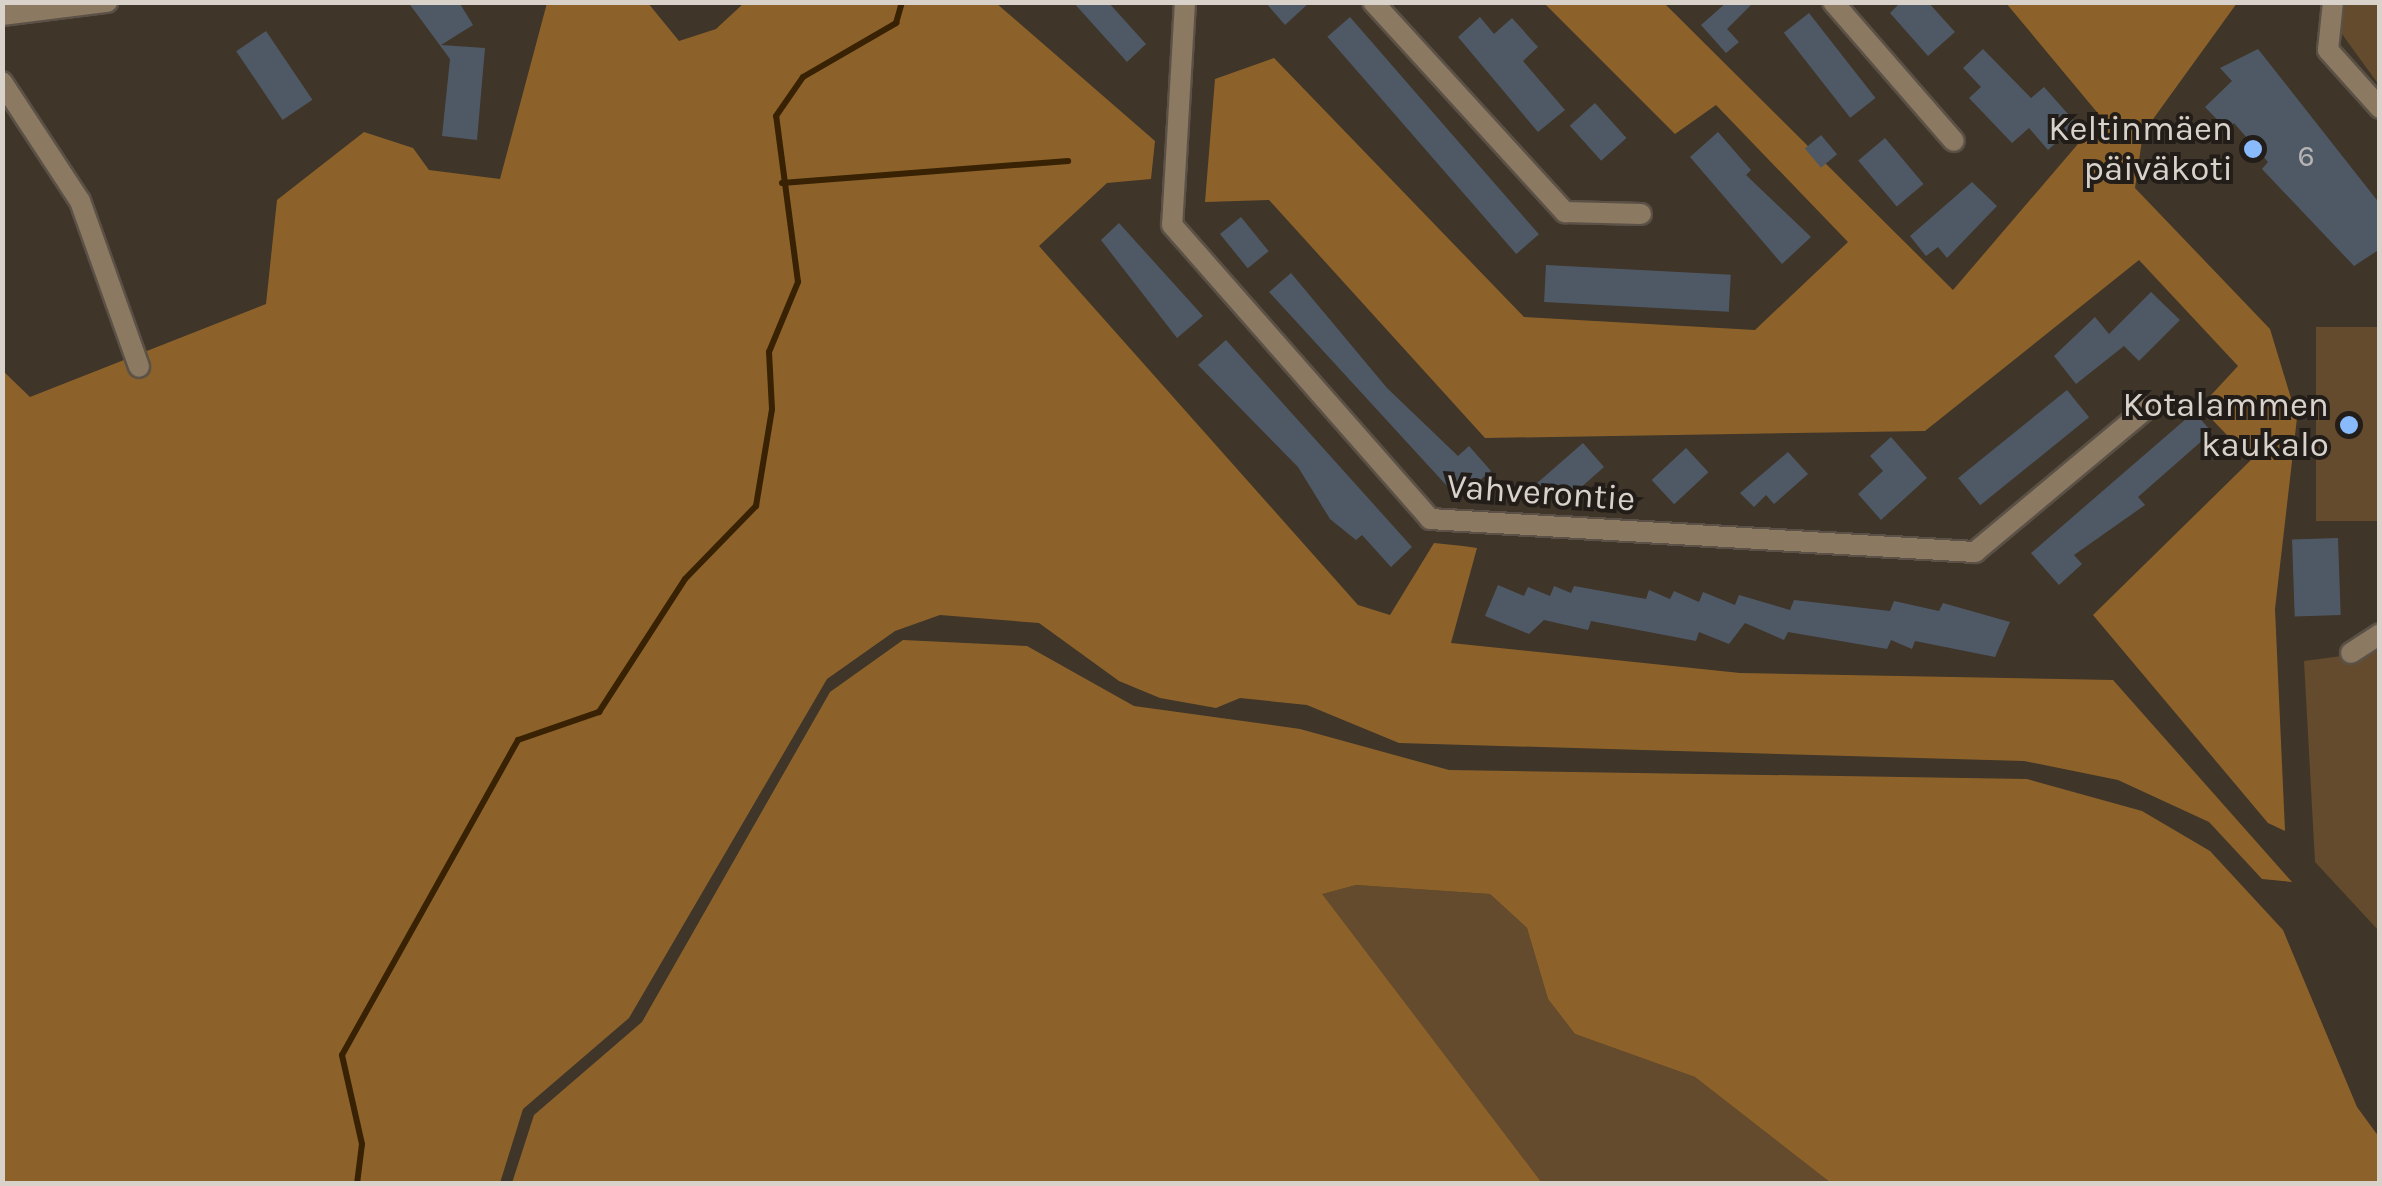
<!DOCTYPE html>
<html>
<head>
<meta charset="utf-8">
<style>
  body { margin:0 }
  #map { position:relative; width:2382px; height:1186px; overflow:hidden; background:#3f3529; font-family:Karla,sans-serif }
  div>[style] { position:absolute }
  .green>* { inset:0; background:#644b2d; transform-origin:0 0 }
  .forest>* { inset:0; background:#8d622a }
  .stream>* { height:6px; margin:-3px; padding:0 3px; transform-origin:3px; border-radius:3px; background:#382203 }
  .building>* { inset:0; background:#4f5966; transform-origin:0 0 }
  .roads { filter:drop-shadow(2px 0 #5b5146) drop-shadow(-2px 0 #5b5146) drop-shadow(0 2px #5b5146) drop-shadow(0 -2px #5b5146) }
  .minor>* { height:20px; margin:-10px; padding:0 10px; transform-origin:10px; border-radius:10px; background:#8c7962 }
  .tertiary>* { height:20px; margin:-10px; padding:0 10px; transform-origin:10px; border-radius:10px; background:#8c7962 }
  .dots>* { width:28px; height:28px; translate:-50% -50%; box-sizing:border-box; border:5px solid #221d18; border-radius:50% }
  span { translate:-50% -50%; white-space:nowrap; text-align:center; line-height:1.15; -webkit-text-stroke:8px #221d18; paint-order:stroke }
  .number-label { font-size:30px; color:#b6b4b2 }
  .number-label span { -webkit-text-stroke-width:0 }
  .poi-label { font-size:35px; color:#d8d2cb }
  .right { translate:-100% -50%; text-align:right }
  .street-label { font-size:35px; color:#d8d2cb }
  .frame { position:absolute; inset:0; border:5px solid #d8d2cb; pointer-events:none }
</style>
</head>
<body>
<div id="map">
  <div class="green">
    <div style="clip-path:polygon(2344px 3px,2379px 3px,2379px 85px,2339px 30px)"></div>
    <div style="left:2379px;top:327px;width:194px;height:63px;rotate:90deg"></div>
    <div style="clip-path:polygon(2379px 651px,2379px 931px,2315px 862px,2304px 661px)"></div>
    <div style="clip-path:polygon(1356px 885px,1490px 894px,1527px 928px,1548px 999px,1575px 1034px,1695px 1077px,1831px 1183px,1542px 1183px,1321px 894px)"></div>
  </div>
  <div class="forest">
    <div style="clip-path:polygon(547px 3px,648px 3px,679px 41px,716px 29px,744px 3px,996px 3px,1155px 141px,1151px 179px,1107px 183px,1039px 246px,1358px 605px,1390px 615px,1434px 543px,1463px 546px,1477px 548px,1451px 643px,1740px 673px,2113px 680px,2292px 882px,2262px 879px,2209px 822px,2118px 780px,2024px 761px,1399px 743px,1307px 705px,1240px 698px,1216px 708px,1160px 698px,1119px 681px,1039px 623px,940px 615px,895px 631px,827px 679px,629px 1018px,523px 1109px,500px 1183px,3px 1183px,2px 370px,30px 397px,266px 304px,277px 200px,364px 132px,413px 148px,429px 170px,500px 179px)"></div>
    <div style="clip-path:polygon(1544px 3px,1664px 3px,1953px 290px,2101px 117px,2006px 3px,2237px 3px,2143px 133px,2135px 188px,2270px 329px,2297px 418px,2275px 609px,2285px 831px,2268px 823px,2093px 615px,2251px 460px,2200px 407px,2238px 366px,2139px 260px,1925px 431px,1485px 438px,1269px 200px,1205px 202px,1215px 79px,1274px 58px,1524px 317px,1755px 330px,1848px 242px,1716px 105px,1675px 134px)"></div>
    <div style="clip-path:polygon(903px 640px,1027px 646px,1134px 706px,1300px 729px,1449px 770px,2027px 779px,2142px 811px,2210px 851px,2283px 930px,2357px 1107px,2379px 1137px,2379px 1183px,1831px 1183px,1695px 1077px,1575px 1034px,1548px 999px,1527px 928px,1490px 894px,1356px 885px,1322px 894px,1542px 1183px,512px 1183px,534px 1115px,642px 1022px,830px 692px)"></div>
  </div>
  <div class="stream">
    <div style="left:782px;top:183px;width:287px;rotate:-4.4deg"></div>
    <div style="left:357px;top:1184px;width:40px;rotate:-82.9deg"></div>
    <div style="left:362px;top:1144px;width:91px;rotate:-102.7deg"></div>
    <div style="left:342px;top:1055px;width:361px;rotate:-60.8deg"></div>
    <div style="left:518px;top:740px;width:86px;rotate:-19.1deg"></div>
    <div style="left:599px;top:712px;width:158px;rotate:-57.1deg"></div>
    <div style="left:685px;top:579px;width:102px;rotate:-45.8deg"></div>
    <div style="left:756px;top:506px;width:98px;rotate:-80.6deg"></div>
    <div style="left:772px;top:409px;width:57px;rotate:-93deg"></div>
    <div style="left:769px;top:352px;width:76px;rotate:-67.5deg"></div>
    <div style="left:798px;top:282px;width:167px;rotate:-97.5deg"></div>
    <div style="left:776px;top:116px;width:47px;rotate:-55.3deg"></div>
    <div style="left:803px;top:77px;width:108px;rotate:-30.1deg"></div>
    <div style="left:896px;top:23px;width:22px;rotate:-74deg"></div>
  </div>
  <div class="building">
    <div style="clip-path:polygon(408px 2px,459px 2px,473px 25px,441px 45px,485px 48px,477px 140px,442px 136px,450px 59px)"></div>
    <div style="clip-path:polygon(1073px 2px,1108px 2px,1146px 44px,1127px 62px)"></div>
    <div style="clip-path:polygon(1265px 2px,1310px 2px,1285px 25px)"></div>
    <div style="clip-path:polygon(1727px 2px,1754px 2px,1727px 29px,1739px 42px,1726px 53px,1701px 25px)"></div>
    <div style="clip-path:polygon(1901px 2px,1928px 2px,1955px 32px,1928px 56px,1890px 13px)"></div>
    <div style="left:1809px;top:13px;width:108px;height:32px;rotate:52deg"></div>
    <div style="left:1350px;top:17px;width:288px;height:30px;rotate:49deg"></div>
    <div style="clip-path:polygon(1480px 17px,1494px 34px,1512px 18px,1538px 47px,1523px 61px,1565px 110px,1538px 132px,1458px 37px)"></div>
    <div style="left:266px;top:31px;width:83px;height:36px;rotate:56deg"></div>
    <div style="clip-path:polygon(1983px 49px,2031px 98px,2044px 87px,2077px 124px,2048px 150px,2029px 128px,2012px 143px,1969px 98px,1981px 87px,1963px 68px)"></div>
    <div style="clip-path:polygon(2258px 49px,2380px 204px,2380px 249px,2354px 266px,2262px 169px,2268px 162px,2234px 123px,2227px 130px,2205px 107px,2232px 81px,2220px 68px)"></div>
    <div style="left:1595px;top:103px;width:47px;height:34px;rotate:48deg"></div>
    <div style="clip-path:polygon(1718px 132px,1751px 170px,1746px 175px,1811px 237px,1782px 264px,1690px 157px)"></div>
    <div style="left:1821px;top:135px;width:25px;height:21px;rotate:50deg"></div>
    <div style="left:1885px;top:138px;width:60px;height:35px;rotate:50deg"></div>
    <div style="clip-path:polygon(1972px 182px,1997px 206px,1947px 258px,1938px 247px,1926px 256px,1910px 236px)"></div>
    <div style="left:1241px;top:217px;width:44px;height:27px;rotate:51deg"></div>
    <div style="clip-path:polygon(1119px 223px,1203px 316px,1177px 338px,1101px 240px)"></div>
    <div style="left:1546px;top:265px;width:185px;height:37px;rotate:3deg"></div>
    <div style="clip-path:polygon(1291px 273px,1387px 388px,1458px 456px,1469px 446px,1491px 471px,1458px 498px,1269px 292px)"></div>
    <div style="clip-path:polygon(2151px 292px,2180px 320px,2139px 361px,2124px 346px,2076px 384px,2054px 356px,2095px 317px,2109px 334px)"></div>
    <div style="clip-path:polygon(1226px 340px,1412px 547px,1391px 567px,1362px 535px,1356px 540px,1330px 519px,1298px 467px,1198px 365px)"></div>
    <div style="left:2067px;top:390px;width:35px;height:140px;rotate:51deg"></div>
    <div style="clip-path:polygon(2194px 412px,2212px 432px,2138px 497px,2145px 505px,2074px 555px,2082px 564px,2059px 585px,2031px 553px)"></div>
    <div style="clip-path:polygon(1891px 437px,1927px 478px,1881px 520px,1858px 494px,1883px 471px,1870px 456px)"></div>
    <div style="clip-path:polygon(1583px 443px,1604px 467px,1570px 497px,1560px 486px,1547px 497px,1536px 484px)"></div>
    <div style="left:1686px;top:448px;width:33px;height:47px;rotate:47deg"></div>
    <div style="clip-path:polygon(1788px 452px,1808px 474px,1774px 504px,1766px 495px,1754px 507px,1740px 493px)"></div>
    <div style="left:2338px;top:538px;width:77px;height:46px;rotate:88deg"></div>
    <div style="clip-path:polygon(1498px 585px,1524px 596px,1528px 587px,1550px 596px,1554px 586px,1571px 593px,1574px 586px,1646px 599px,1649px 590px,1670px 599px,1674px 591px,1699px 602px,1703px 592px,1735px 605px,1739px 595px,1790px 610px,1794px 600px,1890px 611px,1894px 601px,1939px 611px,1943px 603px,2010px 622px,1995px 657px,1915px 641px,1912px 649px,1891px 640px,1887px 649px,1788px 632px,1784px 640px,1745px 623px,1729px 644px,1699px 632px,1696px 641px,1591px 621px,1588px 630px,1544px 620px,1529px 634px,1485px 616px)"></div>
  </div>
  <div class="roads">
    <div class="minor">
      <div style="left:1185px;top:2px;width:223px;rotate:93.3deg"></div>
      <div style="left:1172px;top:225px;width:391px;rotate:48.7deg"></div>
      <div style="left:1430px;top:519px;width:546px;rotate:3.47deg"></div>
      <div style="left:1975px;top:552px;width:224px;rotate:-39.9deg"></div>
      <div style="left:1373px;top:2px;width:285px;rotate:47.6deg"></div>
      <div style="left:1565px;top:212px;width:76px;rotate:1.5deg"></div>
      <div style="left:1833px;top:2px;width:184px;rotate:49deg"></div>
      <div style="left:2333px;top:2px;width:48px;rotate:95.9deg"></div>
      <div style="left:2328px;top:50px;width:78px;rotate:48.1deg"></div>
      <div style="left:2px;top:82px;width:142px;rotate:56.8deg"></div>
      <div style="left:80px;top:201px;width:176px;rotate:70.4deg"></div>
      <div style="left:2351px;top:653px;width:35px;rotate:-33deg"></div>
    </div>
    <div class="tertiary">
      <div style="left:2px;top:15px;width:106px;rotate:-7.1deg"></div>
    </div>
  </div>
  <div class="dots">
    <div style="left:2253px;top:149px;background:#89bafc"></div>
    <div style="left:2349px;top:425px;background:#89bafc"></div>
  </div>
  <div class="number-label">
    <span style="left:2306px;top:156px">6</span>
  </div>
  <div class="poi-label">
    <span class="right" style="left:2233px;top:149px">Keltinmäen<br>päiväkoti</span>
    <span class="right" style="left:2329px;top:425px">Kotalammen<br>kaukalo</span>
  </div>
  <div class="street-label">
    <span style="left:1541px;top:493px;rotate:4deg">Vahverontie</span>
  </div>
  <div class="frame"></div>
</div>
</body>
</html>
